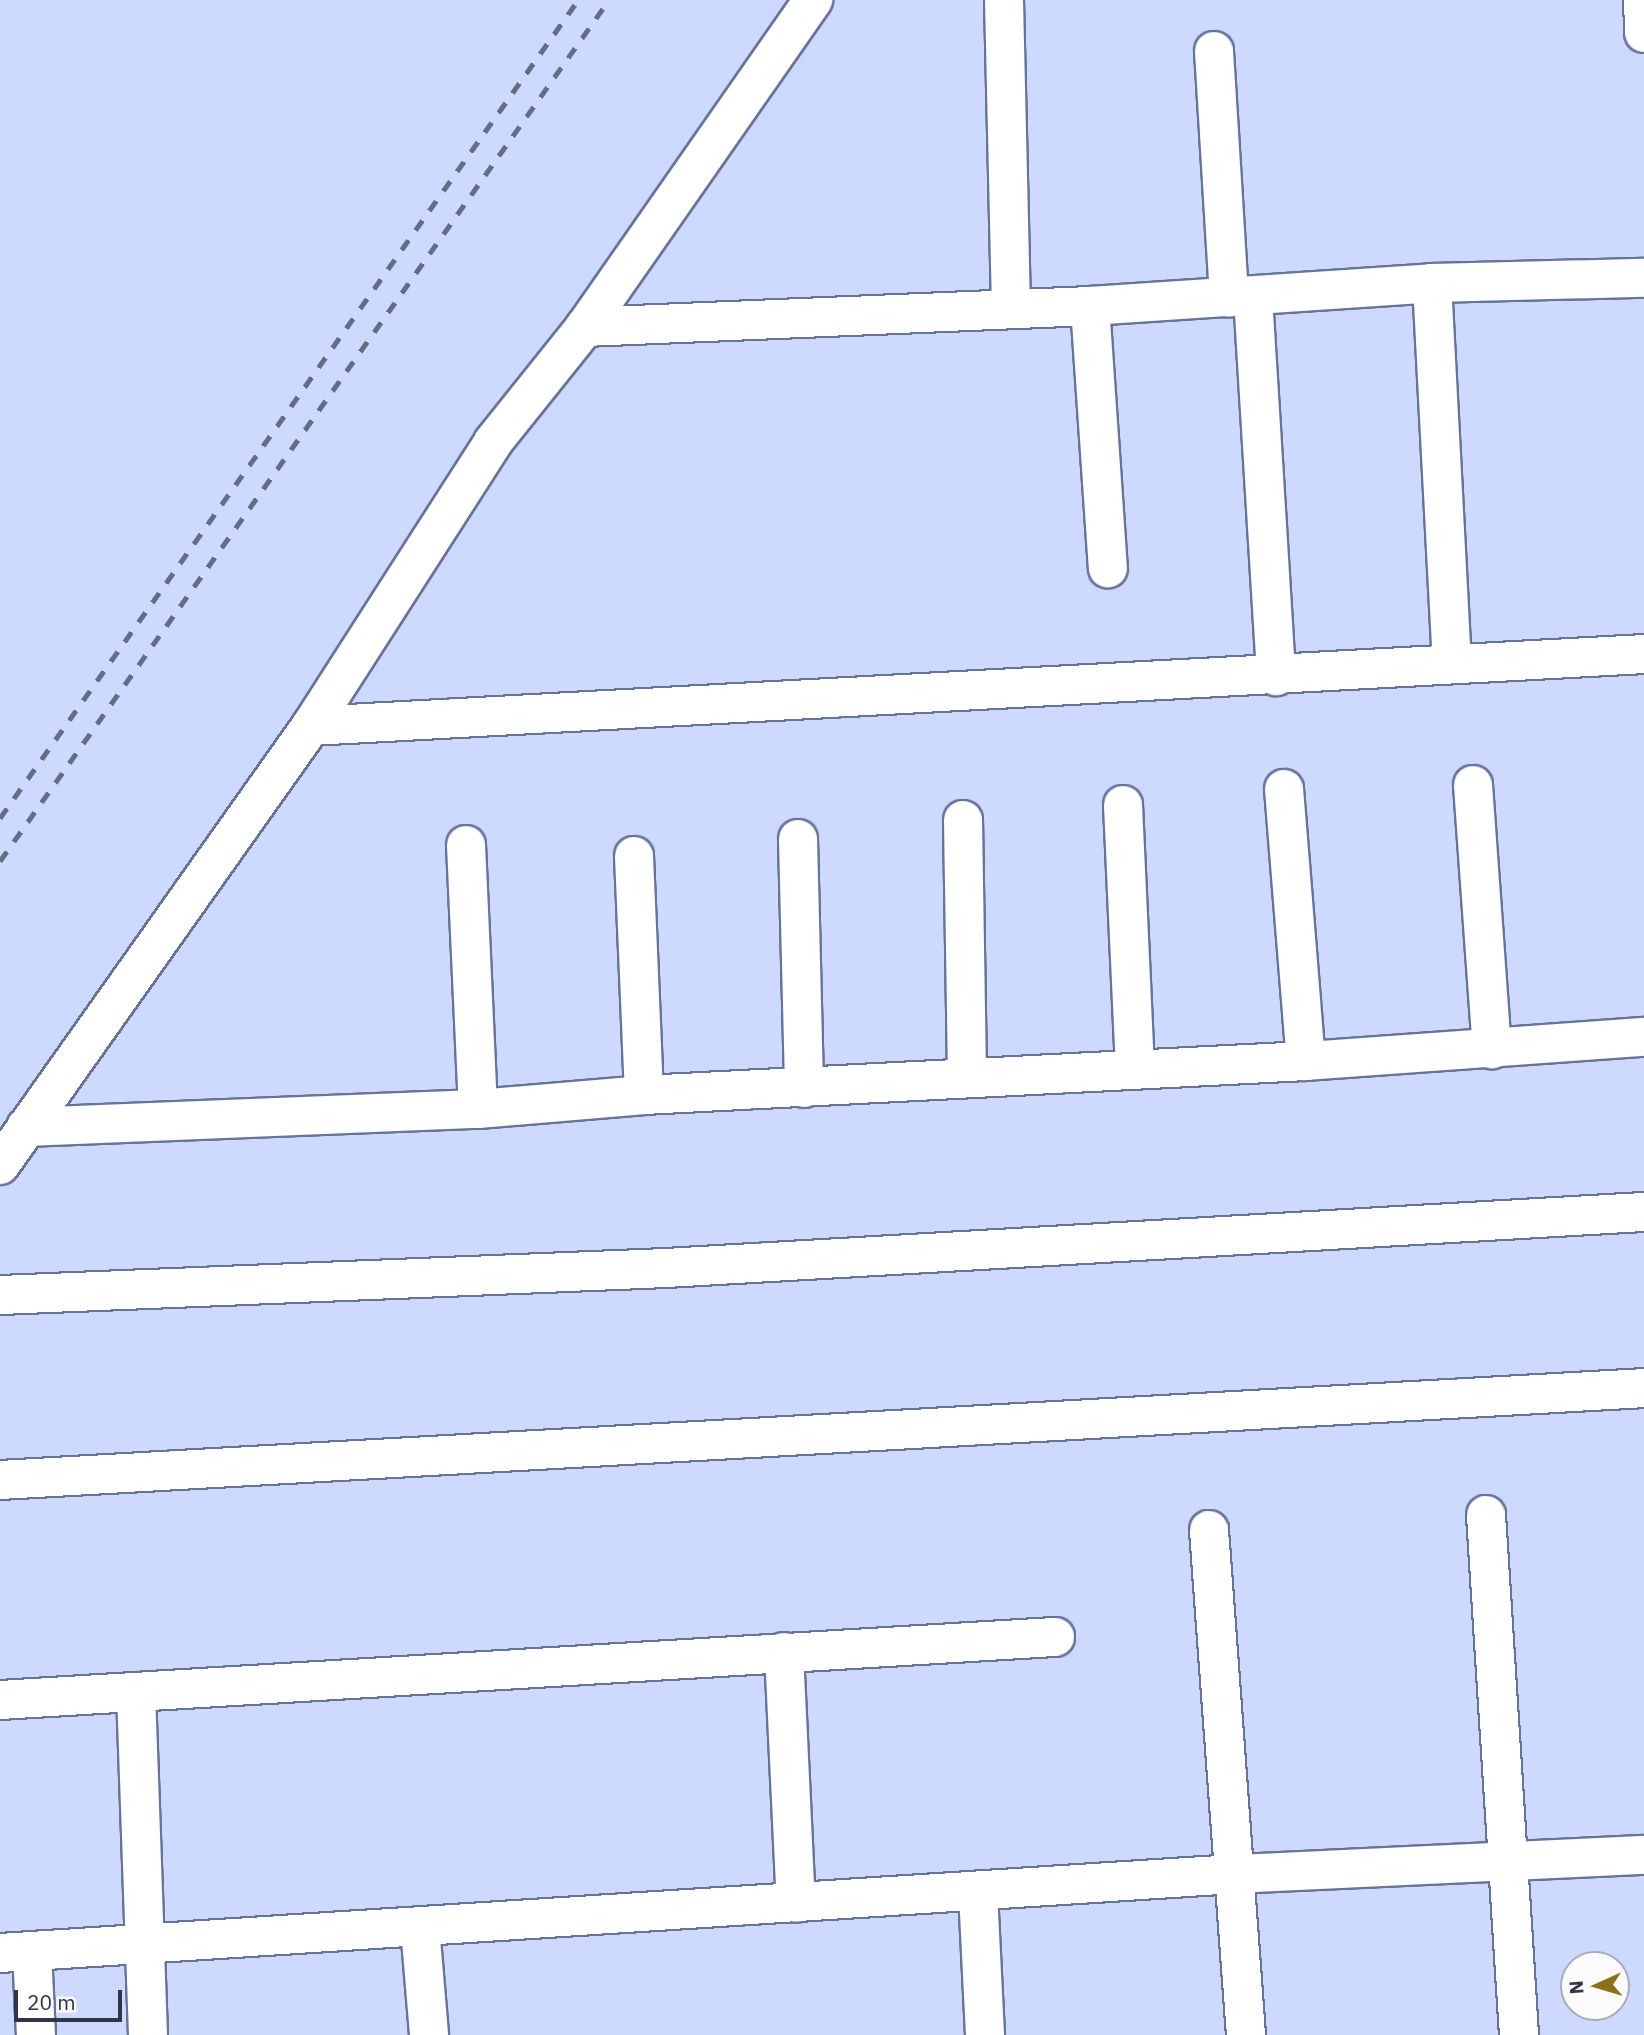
<!DOCTYPE html>
<html>
<head>
<meta charset="utf-8">
<style>
  body { margin:0 }
  #map { position:relative; width:1644px; height:2035px; overflow:hidden; background:#cdd9ff; font-family:"IBM Plex Sans",sans-serif }
  div>[style] { position:absolute }
  .roads { filter:drop-shadow(2px 0 #66739d) drop-shadow(-2px 0 #66739d) drop-shadow(0 2px #66739d) drop-shadow(0 -2px #66739d) }
  .street>* { height:38px; margin:-19px; padding:0 19px; transform-origin:19px; border-radius:19px; background:#fff }
  .rail>* { height:5px; margin-top:-2.5px; transform-origin:0; background:repeating-linear-gradient(90deg,#656d86 0 12px,transparent 0 24px) }
  span { translate:-50% -50%; white-space:nowrap; text-align:center; line-height:1.15; -webkit-text-stroke:6px #fbfbfb; paint-order:stroke }
  .north { position:absolute; left:1560px; top:1951px; width:70px; height:70px; box-sizing:border-box; background:#fbfbfb; border:2px solid #aaacb3; border-radius:50%; rotate:266deg; font-size:19px; font-weight:700; line-height:28px; text-align:center; color:#303648 }
  .north::after { content:''; display:block; margin:auto; width:24px; height:32px; background:#8d7215; clip-path:polygon(50% 0,100% 100%,50% 72%,0 100%) }
  .scale { position:absolute; left:14px; top:1990px; width:108px; height:32px; box-sizing:border-box; border:4px solid #303648; border-top:0; padding-left:9px; font-size:21px; line-height:24px; white-space:nowrap; color:#303648; -webkit-text-stroke:5px #fbfbfb; paint-order:stroke }
</style>
</head>
<body>
<div id="map">
  <div class="roads">
    <div class="street">
      <div style="left:1004px;top:0;width:309px;rotate:88.7deg"></div>
      <div style="left:1643px;top:0;width:33px;rotate:88deg"></div>
      <div style="left:1214px;top:51px;width:247px;rotate:86.5deg"></div>
      <div style="left:1432px;top:283px;width:381px;rotate:87deg"></div>
      <div style="left:1253px;top:297px;width:380px;rotate:86.5deg"></div>
      <div style="left:1090px;top:306px;width:263px;rotate:86.1deg"></div>
      <div style="left:585px;top:327px;width:505px;rotate:-2.38deg"></div>
      <div style="left:1090px;top:306px;width:343px;rotate:-3.8deg"></div>
      <div style="left:1432px;top:283px;width:212px;rotate:-1.4deg"></div>
      <div style="left:311px;top:726px;width:1335px;rotate:-3.09deg"></div>
      <div style="left:1473px;top:785px;width:265px;rotate:85.9deg"></div>
      <div style="left:1284px;top:789px;width:273px;rotate:85.4deg"></div>
      <div style="left:1123px;top:805px;width:264px;rotate:87.4deg"></div>
      <div style="left:963px;top:820px;width:258px;rotate:89.1deg"></div>
      <div style="left:798px;top:839px;width:249px;rotate:88.6deg"></div>
      <div style="left:466px;top:845px;width:264px;rotate:87.4deg"></div>
      <div style="left:634px;top:856px;width:239px;rotate:87.6deg"></div>
      <div style="left:26px;top:1127px;width:452px;rotate:-2.3deg"></div>
      <div style="left:478px;top:1109px;width:167px;rotate:-4.8deg"></div>
      <div style="left:644px;top:1095px;width:663px;rotate:-2.94deg"></div>
      <div style="left:1306px;top:1061px;width:339px;rotate:-4.1deg"></div>
      <div style="left:0;top:1165px;width:538px;rotate:-54.69deg"></div>
      <div style="left:311px;top:726px;width:337px;rotate:-57.3deg"></div>
      <div style="left:493px;top:442px;width:147px;rotate:-51.3deg"></div>
      <div style="left:585px;top:327px;width:399px;rotate:-55.1deg"></div>
      <div style="left:0;top:1295px;width:667px;rotate:-2.32deg"></div>
      <div style="left:666px;top:1268px;width:980px;rotate:-3.28deg"></div>
      <div style="left:0;top:1480px;width:1647px;rotate:-3.2deg"></div>
      <div style="left:1486px;top:1515px;width:521px;rotate:86.37deg"></div>
      <div style="left:1209px;top:1530px;width:506px;rotate:85.81deg"></div>
      <div style="left:784px;top:1652px;width:251px;rotate:87.3deg"></div>
      <div style="left:136px;top:1692px;width:343px;rotate:88deg"></div>
      <div style="left:0;top:1700px;width:1057px;rotate:-3.42deg"></div>
      <div style="left:978px;top:1892px;width:143px;rotate:87.2deg"></div>
      <div style="left:420px;top:1927px;width:108px;rotate:85.2deg"></div>
      <div style="left:32px;top:1951px;width:84px;rotate:87.3deg"></div>
      <div style="left:0;top:1953px;width:1239px;rotate:-3.66deg"></div>
      <div style="left:1236px;top:1874px;width:408px;rotate:-2.7deg"></div>
    </div>
  </div>
  <div class="rail">
    <div style="left:0;top:818px;width:1002px;rotate:-54.75deg"></div>
    <div style="left:0;top:861px;width:1055px;rotate:-54.73deg"></div>
  </div>
  <div class="north">N</div>
  <div class="scale">20 m</div>
</div>
</body>
</html>
